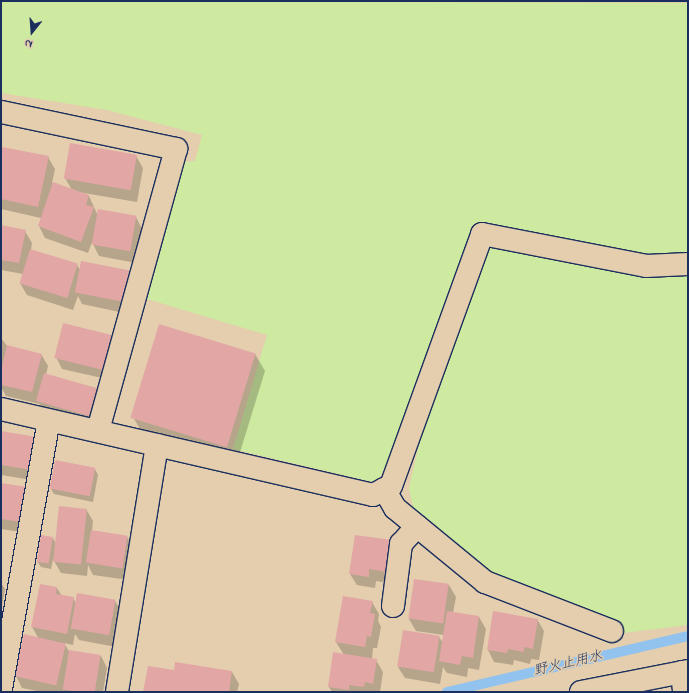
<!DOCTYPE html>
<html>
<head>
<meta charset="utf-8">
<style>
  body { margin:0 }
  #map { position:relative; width:689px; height:693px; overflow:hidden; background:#e4ceae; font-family:"Indie Flower","Klee One",sans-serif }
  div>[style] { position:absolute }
  .green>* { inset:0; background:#cee9a0 }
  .shadow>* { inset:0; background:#0003 }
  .stream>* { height:10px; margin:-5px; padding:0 5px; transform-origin:5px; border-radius:5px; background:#92c3ee }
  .building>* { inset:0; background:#e2a7a5; transform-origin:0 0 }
  .roads { filter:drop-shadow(1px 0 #1b2f5e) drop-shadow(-1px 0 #1b2f5e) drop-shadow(0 1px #1b2f5e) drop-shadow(0 -1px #1b2f5e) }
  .minor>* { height:22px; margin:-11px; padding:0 11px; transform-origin:11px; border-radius:11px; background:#e4ceae }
  .major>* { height:22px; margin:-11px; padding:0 11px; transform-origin:11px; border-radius:11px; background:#e4ceae }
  span { translate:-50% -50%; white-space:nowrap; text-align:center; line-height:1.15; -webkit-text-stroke:3px #e4ceae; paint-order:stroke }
  .water-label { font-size:14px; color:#273e6c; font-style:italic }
  .frame { position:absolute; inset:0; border:2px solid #1b2f5e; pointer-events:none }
  .north { position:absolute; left:12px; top:12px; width:40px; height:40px; -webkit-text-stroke:3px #e4ceae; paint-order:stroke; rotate:197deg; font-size:11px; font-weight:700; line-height:16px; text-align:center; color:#1b2f5e }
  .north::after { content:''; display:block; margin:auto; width:14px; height:18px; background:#1b2f5e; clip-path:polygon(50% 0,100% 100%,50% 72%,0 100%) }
</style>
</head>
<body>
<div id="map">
  <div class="green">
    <div style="clip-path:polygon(1px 1px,688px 3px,688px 625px,624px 633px,622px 625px,492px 573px,413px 507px,409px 488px,438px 362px,377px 483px,233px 449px,267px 335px,147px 299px,185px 162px,195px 161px,202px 135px,107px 110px,1px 93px)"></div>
  </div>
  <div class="shadow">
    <div style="clip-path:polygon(71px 144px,136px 156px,143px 168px,137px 202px,78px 192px,89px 196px,98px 216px,136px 217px,142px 229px,136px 263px,99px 256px,92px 242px,88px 253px,45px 238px,39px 226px,41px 218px,1px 209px,3px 148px,48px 157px,55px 169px,52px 183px,72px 190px,65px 178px)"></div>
    <div style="clip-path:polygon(1px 226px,25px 231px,32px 243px,31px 250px,77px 265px,80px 270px,129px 271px,135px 283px,129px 314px,82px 304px,78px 296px,73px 310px,27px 295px,20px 283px,23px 274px,1px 270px)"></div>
    <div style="clip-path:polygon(111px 336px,118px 348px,111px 380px,62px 369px,56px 357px)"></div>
    <div style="clip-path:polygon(1px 338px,8px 347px,41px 354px,48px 366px,46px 375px,96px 388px,103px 400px,96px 426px,45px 413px,40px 404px,6px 396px,1px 387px)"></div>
    <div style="clip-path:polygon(255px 354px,265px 371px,237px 462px,143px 434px,133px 417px)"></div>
    <div style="clip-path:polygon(1px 432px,38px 481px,1px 475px)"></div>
    <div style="clip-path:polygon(95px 469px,98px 475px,93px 502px,54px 494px,51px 489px)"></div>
    <div style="clip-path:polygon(1px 484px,28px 533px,1px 529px)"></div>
    <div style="clip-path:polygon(86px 509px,93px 521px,92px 531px,127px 537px,134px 549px,129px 580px,93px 575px,88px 565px,87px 576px,61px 573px,53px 559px,51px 569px,41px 567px,37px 561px,53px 538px,56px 544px)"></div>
    <div style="clip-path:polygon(391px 541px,393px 584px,376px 581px,375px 588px,357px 585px,350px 574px)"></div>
    <div style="clip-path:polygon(1px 583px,5px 589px,2px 607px,1px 607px)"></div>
    <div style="clip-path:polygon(449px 585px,456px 597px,453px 613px,479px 617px,486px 629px,479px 670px,468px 668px,467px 677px,447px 673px,443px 667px,440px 684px,405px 678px,398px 667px,439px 637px,443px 643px,444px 635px,416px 631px,409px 619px)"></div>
    <div style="clip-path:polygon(57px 588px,62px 596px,73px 598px,76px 603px,115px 601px,122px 613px,116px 647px,79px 640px,75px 634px,73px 645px,64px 643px,70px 653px,101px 656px,107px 668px,103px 692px,42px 692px,22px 688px,16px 676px,39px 639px,32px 627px)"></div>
    <div style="clip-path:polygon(372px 602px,379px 614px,378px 621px,381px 627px,377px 648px,373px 648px,372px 659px,376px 660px,383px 672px,380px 692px,332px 692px,329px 687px,344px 655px,336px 642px)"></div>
    <div style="clip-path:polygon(537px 619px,544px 631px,539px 660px,531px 659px,530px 664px,514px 660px,513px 665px,494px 662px,488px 650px)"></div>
    <div style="clip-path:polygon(176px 663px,232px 672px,239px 684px,237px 692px,144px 692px,174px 672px)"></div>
  </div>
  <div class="stream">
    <div style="left:447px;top:692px;width:247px;rotate:-13.1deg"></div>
  </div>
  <div class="building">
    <div style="left:70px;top:143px;width:68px;height:36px;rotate:10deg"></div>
    <div style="clip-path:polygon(2px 147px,49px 156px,38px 207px,1px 199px)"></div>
    <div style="clip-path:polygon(53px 182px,89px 195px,86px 205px,94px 207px,81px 242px,38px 226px)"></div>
    <div style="left:98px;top:209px;width:39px;height:36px;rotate:10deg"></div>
    <div style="clip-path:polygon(1px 225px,26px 230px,19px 263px,1px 260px)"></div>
    <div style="left:30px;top:249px;width:50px;height:36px;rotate:17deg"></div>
    <div style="left:81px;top:261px;width:49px;height:32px;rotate:11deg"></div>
    <div style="left:63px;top:323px;width:50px;height:36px;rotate:14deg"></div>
    <div style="left:159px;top:324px;width:101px;height:98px;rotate:17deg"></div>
    <div style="clip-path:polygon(7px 345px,42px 354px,32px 392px,1px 385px,1px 371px)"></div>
    <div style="left:44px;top:373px;width:55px;height:29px;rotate:16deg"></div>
    <div style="clip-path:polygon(1px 431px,37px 437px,32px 470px,1px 465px)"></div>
    <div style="left:55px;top:460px;width:41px;height:29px;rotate:11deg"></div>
    <div style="clip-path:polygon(1px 483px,27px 487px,21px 522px,1px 519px)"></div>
    <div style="left:59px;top:506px;width:28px;height:56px;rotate:6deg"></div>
    <div style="left:91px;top:530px;width:37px;height:33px;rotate:9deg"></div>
    <div style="left:41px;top:535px;width:12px;height:27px;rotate:9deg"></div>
    <div style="clip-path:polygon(355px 535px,392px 540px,387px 572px,369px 569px,369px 577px,349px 574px)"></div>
    <div style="left:414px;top:579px;width:35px;height:40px;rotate:8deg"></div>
    <div style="clip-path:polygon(40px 584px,57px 587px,56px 594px,74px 597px,67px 634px,31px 627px)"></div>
    <div style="left:77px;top:593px;width:39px;height:36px;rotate:10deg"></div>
    <div style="clip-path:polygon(343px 596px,373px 601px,370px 613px,375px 614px,371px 637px,367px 636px,365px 647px,335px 642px)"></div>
    <div style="clip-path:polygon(447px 611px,479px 616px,473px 658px,462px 656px,460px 665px,439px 661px)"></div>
    <div style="clip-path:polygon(493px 611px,538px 619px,533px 649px,524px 647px,524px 652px,508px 649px,507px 653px,487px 650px)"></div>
    <div style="left:403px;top:630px;width:37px;height:37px;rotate:9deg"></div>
    <div style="left:24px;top:634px;width:43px;height:43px;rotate:13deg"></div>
    <div style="left:69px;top:650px;width:32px;height:40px;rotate:9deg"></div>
    <div style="clip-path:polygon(333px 652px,377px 659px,373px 684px,365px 682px,364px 687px,349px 685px,349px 690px,328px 687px)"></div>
    <div style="clip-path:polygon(175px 662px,232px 671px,229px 692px,143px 692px,148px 666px,174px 670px)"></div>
  </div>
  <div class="roads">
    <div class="minor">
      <div style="left:1px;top:112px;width:179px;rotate:11.9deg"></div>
      <div style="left:176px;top:149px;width:292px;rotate:105.5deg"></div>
      <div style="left:1px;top:409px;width:382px;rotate:13deg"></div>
      <div style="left:373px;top:495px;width:20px;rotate:-27deg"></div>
      <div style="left:391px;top:486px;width:268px;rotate:-70.1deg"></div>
      <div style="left:482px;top:234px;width:167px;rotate:11deg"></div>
      <div style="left:646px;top:266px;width:42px;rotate:-2.7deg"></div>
      <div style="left:384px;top:489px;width:22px;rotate:60deg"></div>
      <div style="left:395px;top:508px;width:117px;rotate:39.4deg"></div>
      <div style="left:485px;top:582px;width:136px;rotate:21.1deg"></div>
      <div style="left:393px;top:606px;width:63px;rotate:-82.6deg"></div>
      <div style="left:401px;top:544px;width:24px;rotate:-48deg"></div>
      <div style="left:682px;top:672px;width:20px;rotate:84deg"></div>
      <div style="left:1px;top:689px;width:273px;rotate:-79.9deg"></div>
      <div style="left:117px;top:692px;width:250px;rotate:-80.8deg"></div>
    </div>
    <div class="major">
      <div style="left:581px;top:692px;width:109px;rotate:-11.1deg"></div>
    </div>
  </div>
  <div class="water-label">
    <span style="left:568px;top:664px;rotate:-13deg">野火止用水</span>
  </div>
  <div class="frame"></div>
  <div class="north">N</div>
</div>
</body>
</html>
